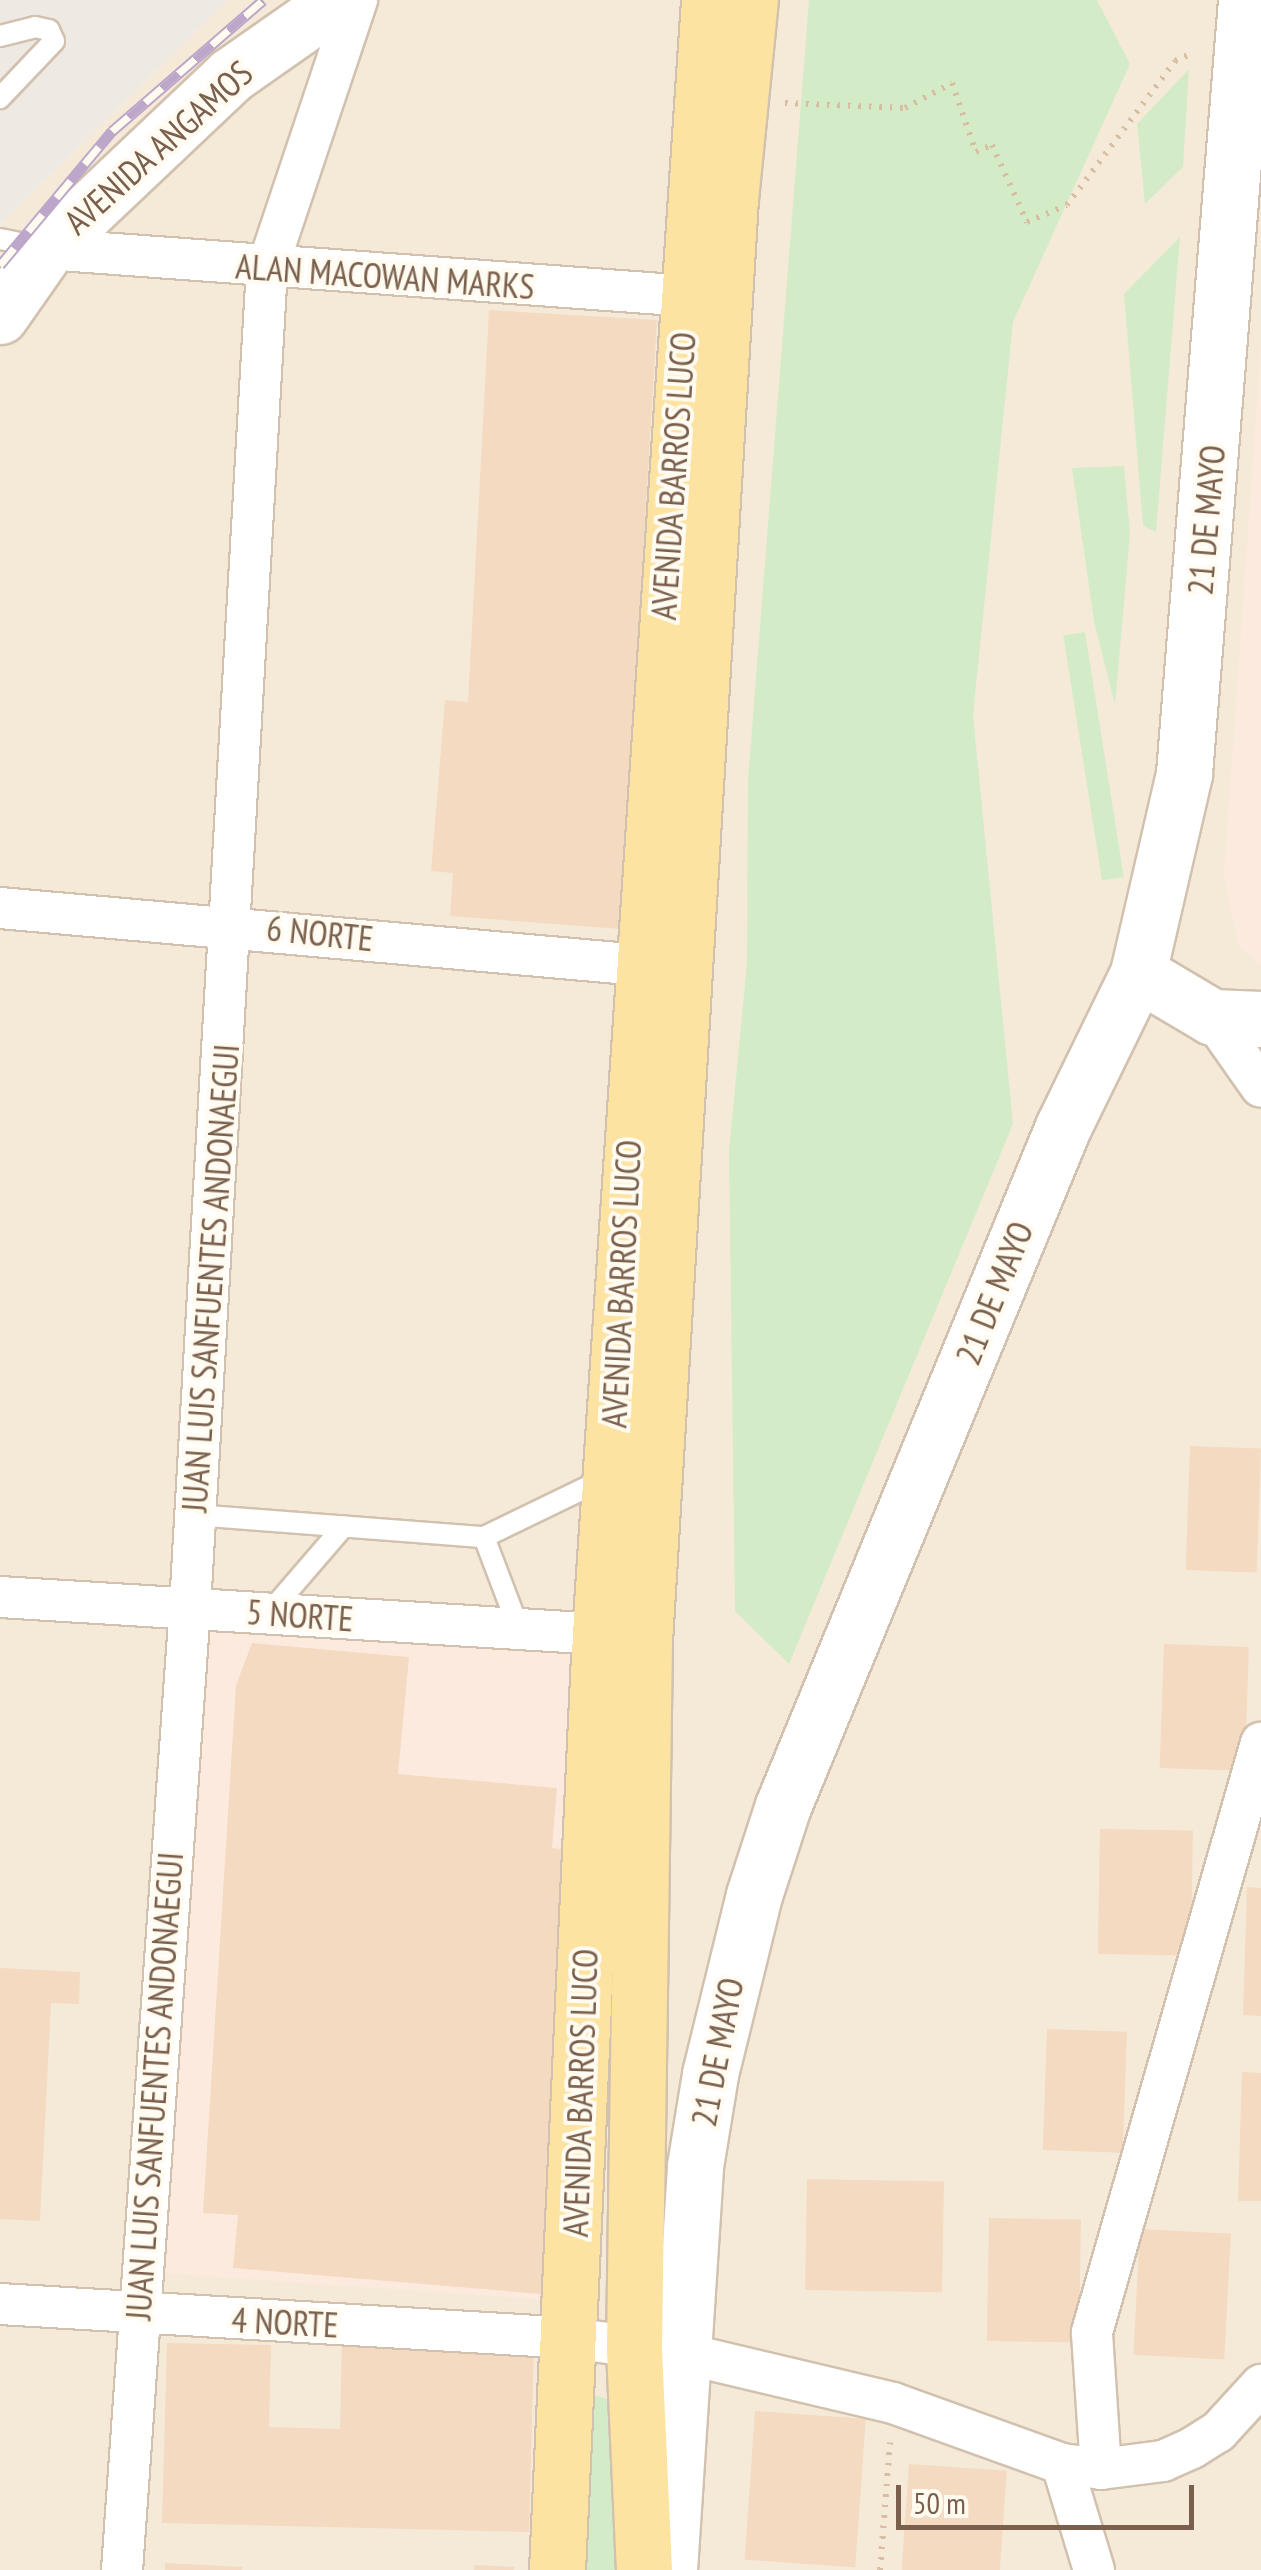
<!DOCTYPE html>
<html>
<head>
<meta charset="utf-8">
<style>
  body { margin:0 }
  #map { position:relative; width:1261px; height:2570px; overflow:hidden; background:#fdf8ea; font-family:"PT Sans Narrow",sans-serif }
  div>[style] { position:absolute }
  .residential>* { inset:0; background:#f5ead8 }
  .commercial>* { inset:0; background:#fdeade; transform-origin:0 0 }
  .industrial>* { inset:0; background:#efe9e3 }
  .green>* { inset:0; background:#d3ecc7; transform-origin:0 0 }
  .building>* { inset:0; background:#f4dac1; transform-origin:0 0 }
  .path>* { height:6px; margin-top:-3px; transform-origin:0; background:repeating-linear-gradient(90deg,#d9bda3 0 2.5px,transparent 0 10.5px) }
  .roads { filter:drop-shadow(2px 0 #d1c1ae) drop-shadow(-2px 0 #d1c1ae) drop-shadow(0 2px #d1c1ae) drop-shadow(0 -2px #d1c1ae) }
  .lane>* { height:20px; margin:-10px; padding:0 10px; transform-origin:10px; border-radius:10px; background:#fff }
  .street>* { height:40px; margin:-20px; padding:0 20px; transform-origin:20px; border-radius:20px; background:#fff }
  .secondary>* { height:55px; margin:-27.5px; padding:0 27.5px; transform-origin:27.5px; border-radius:27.5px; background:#fff }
  .primary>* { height:55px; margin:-27.5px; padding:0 27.5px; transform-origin:27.5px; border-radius:27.5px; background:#fce3a2 }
  .rail>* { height:11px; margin-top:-5.5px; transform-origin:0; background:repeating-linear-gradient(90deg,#fffbf1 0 22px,#bca6c9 0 44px); box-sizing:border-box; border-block:2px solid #bca6c9 }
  span { translate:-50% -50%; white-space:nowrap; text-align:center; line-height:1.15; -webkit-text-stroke:8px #fffbf1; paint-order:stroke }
  .street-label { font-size:35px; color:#7a604c }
  .scale { position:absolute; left:896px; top:2485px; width:298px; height:45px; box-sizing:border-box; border:5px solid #7a604c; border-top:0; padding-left:12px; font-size:30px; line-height:35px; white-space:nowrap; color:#7a604c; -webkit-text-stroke:8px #fffbf1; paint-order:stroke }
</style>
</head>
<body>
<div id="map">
  <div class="residential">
    <div style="clip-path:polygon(228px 0,1261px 0,1261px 2570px,0 2570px,0 225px)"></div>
  </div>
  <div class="commercial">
    <div style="clip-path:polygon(1261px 345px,1261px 965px,1239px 947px,1224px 877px)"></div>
    <div style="left:199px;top:1625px;width:386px;height:649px;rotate:4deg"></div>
  </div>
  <div class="industrial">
    <div style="clip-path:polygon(0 0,228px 0,0 225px)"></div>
  </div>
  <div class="green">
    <div style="clip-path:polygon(809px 0,1097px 0,1130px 64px,1013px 322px,973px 715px,1013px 1124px,789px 1664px,735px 1611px,729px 1151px,747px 963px,748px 780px)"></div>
    <div style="clip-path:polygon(1189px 69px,1183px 167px,1145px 204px,1137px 124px)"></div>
    <div style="clip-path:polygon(1180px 237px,1156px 532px,1143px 526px,1124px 294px)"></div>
    <div style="clip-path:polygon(1124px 466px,1130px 534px,1115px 705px,1094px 621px,1072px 468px)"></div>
    <div style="left:1085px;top:632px;width:248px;height:22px;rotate:81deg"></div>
    <div style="clip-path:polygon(591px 2394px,607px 2399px,620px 2570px,581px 2570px)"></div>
  </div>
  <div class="building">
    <div style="clip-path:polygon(489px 310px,657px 320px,621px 929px,450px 916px,453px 873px,431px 871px,445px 700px,468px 702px)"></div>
    <div style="left:1190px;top:1446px;width:71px;height:124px;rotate:2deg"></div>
    <div style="clip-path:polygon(252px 1643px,409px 1657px,398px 1774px,557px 1788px,552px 1848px,570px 1850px,554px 2295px,233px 2268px,238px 2215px,203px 2213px,236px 1685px)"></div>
    <div style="left:1164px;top:1644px;width:85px;height:124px;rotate:2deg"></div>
    <div style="left:1100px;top:1829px;width:93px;height:125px;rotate:1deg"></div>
    <div style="clip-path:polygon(1247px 1887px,1261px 1888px,1261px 2016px,1243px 2015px)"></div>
    <div style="clip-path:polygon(0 1968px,80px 1972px,79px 2004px,51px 2003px,40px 2221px,0 2219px)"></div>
    <div style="left:1047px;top:2029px;width:80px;height:121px;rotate:2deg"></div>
    <div style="clip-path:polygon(1242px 2072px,1261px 2073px,1261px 2201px,1238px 2201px)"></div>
    <div style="left:807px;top:2179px;width:137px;height:111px;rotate:1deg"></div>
    <div style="left:989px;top:2218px;width:92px;height:123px;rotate:1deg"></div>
    <div style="left:1140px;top:2229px;width:91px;height:126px;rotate:3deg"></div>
    <div style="clip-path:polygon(342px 2339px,534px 2345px,529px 2532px,162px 2523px,167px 2343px,271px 2345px,269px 2427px,340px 2429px)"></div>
    <div style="left:755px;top:2411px;width:111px;height:149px;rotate:4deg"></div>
    <div style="left:909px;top:2464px;width:98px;height:106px;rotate:4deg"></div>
    <div style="clip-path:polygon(165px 2563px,242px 2567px,242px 2570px,165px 2570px)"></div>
    <div style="clip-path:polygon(474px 2565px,514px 2567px,514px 2570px,474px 2570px)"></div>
  </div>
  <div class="path">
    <div style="left:785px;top:103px;width:120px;rotate:2.4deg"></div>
    <div style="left:905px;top:108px;width:53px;rotate:-28deg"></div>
    <div style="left:952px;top:83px;width:73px;rotate:70.8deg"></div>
    <div style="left:976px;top:152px;width:17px;rotate:-24deg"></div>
    <div style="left:992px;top:145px;width:85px;rotate:65.6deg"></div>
    <div style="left:1027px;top:222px;width:43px;rotate:-23deg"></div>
    <div style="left:1067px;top:205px;width:180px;rotate:-53.1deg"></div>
    <div style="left:1175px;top:61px;width:21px;rotate:-25deg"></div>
    <div style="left:880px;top:2570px;width:128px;rotate:-85.5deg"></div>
  </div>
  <div class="roads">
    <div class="lane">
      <div style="left:0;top:36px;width:36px;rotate:-14deg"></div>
      <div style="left:35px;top:27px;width:14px;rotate:12deg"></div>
      <div style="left:49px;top:30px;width:12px;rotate:66deg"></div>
      <div style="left:54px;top:41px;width:79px;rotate:133.5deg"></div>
      <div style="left:0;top:239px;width:46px;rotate:11.3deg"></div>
      <div style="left:195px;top:1515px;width:290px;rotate:4.4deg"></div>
      <div style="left:484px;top:1537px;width:133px;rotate:-25.8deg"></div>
      <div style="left:484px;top:1537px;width:98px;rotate:69.2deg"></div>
      <div style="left:270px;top:1612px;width:113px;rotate:-49.3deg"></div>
    </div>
    <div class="street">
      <div style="left:47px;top:249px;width:671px;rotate:4.19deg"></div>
      <div style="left:0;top:908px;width:643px;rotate:5.09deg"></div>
      <div style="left:1212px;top:1017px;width:85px;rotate:55deg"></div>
      <div style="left:0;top:1597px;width:601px;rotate:3.53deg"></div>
      <div style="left:0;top:2304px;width:571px;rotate:3.41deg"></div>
      <div style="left:570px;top:2338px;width:113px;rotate:7.6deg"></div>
      <div style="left:682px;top:2353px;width:217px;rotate:13.3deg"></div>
      <div style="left:893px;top:2403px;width:180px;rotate:19.8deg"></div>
      <div style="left:1062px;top:2464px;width:39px;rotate:7deg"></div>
      <div style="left:1101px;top:2469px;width:63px;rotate:-7.4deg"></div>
      <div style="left:1163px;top:2461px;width:32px;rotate:-24deg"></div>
      <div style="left:1192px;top:2448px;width:31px;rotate:-32deg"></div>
      <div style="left:1218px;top:2432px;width:64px;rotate:-47.5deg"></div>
      <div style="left:1062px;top:2464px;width:111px;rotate:73.2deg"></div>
      <div style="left:1101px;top:2469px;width:137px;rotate:-93.8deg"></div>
      <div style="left:1092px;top:2332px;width:613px;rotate:-73.99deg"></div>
      <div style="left:122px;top:2570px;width:965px;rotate:-85.96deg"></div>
      <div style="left:190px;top:1607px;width:1340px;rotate:-86.71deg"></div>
      <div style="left:267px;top:269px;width:284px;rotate:-71.5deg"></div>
    </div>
    <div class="secondary">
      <div style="left:0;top:316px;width:82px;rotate:-55deg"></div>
      <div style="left:47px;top:249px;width:253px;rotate:-43.4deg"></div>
      <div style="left:231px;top:75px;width:131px;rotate:-35deg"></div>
      <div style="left:1138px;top:973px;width:86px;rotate:30.7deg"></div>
      <div style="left:1212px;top:1017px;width:49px;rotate:2.3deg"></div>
      <div style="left:669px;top:2570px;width:405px;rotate:-86.3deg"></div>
      <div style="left:695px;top:2166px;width:93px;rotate:-80.7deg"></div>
      <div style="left:710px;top:2074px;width:184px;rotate:-76.2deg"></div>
      <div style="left:754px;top:1895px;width:94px;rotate:-72deg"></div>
      <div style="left:783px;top:1806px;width:734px;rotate:-67.59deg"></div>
      <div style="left:1063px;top:1127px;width:171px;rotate:-64deg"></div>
      <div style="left:1138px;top:973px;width:205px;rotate:-77deg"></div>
      <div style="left:1184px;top:773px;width:775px;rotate:-85.41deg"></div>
    </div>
    <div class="primary">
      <div style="left:557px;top:2570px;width:937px;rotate:-87.37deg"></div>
      <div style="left:600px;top:1634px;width:1638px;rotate:-86.18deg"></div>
      <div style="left:644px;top:2570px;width:222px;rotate:-92.6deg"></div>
      <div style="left:634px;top:2348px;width:707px;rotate:-89.19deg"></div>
      <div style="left:644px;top:1641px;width:1445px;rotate:-86.59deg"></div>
      <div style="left:730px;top:199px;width:200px;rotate:-84.3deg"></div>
    </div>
  </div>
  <div class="rail">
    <div style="left:0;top:265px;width:175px;rotate:-50.1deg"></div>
    <div style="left:112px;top:131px;width:200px;rotate:-40.9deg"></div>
  </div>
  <div class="street-label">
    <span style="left:158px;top:147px;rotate:-42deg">AVENIDA ANGAMOS</span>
    <span style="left:385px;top:276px;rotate:4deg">ALAN MACOWAN MARKS</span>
    <span style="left:673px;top:476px;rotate:-86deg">AVENIDA BARROS LUCO</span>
    <span style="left:1206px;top:520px;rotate:-85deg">21 DE MAYO</span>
    <span style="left:320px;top:933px;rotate:6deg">6 NORTE</span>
    <span style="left:210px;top:1278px;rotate:-86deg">JUAN LUIS SANFUENTES ANDONAEGUI</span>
    <span style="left:621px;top:1284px;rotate:-87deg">AVENIDA BARROS LUCO</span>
    <span style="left:994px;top:1293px;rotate:-68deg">21 DE MAYO</span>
    <span style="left:300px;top:1615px;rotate:4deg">5 NORTE</span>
    <span style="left:717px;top:2052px;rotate:-79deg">21 DE MAYO</span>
    <span style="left:154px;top:2086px;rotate:-86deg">JUAN LUIS SANFUENTES ANDONAEGUI</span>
    <span style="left:580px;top:2093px;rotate:-88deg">AVENIDA BARROS LUCO</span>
    <span style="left:285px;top:2322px;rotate:3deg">4 NORTE</span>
  </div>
  <div class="scale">50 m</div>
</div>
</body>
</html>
